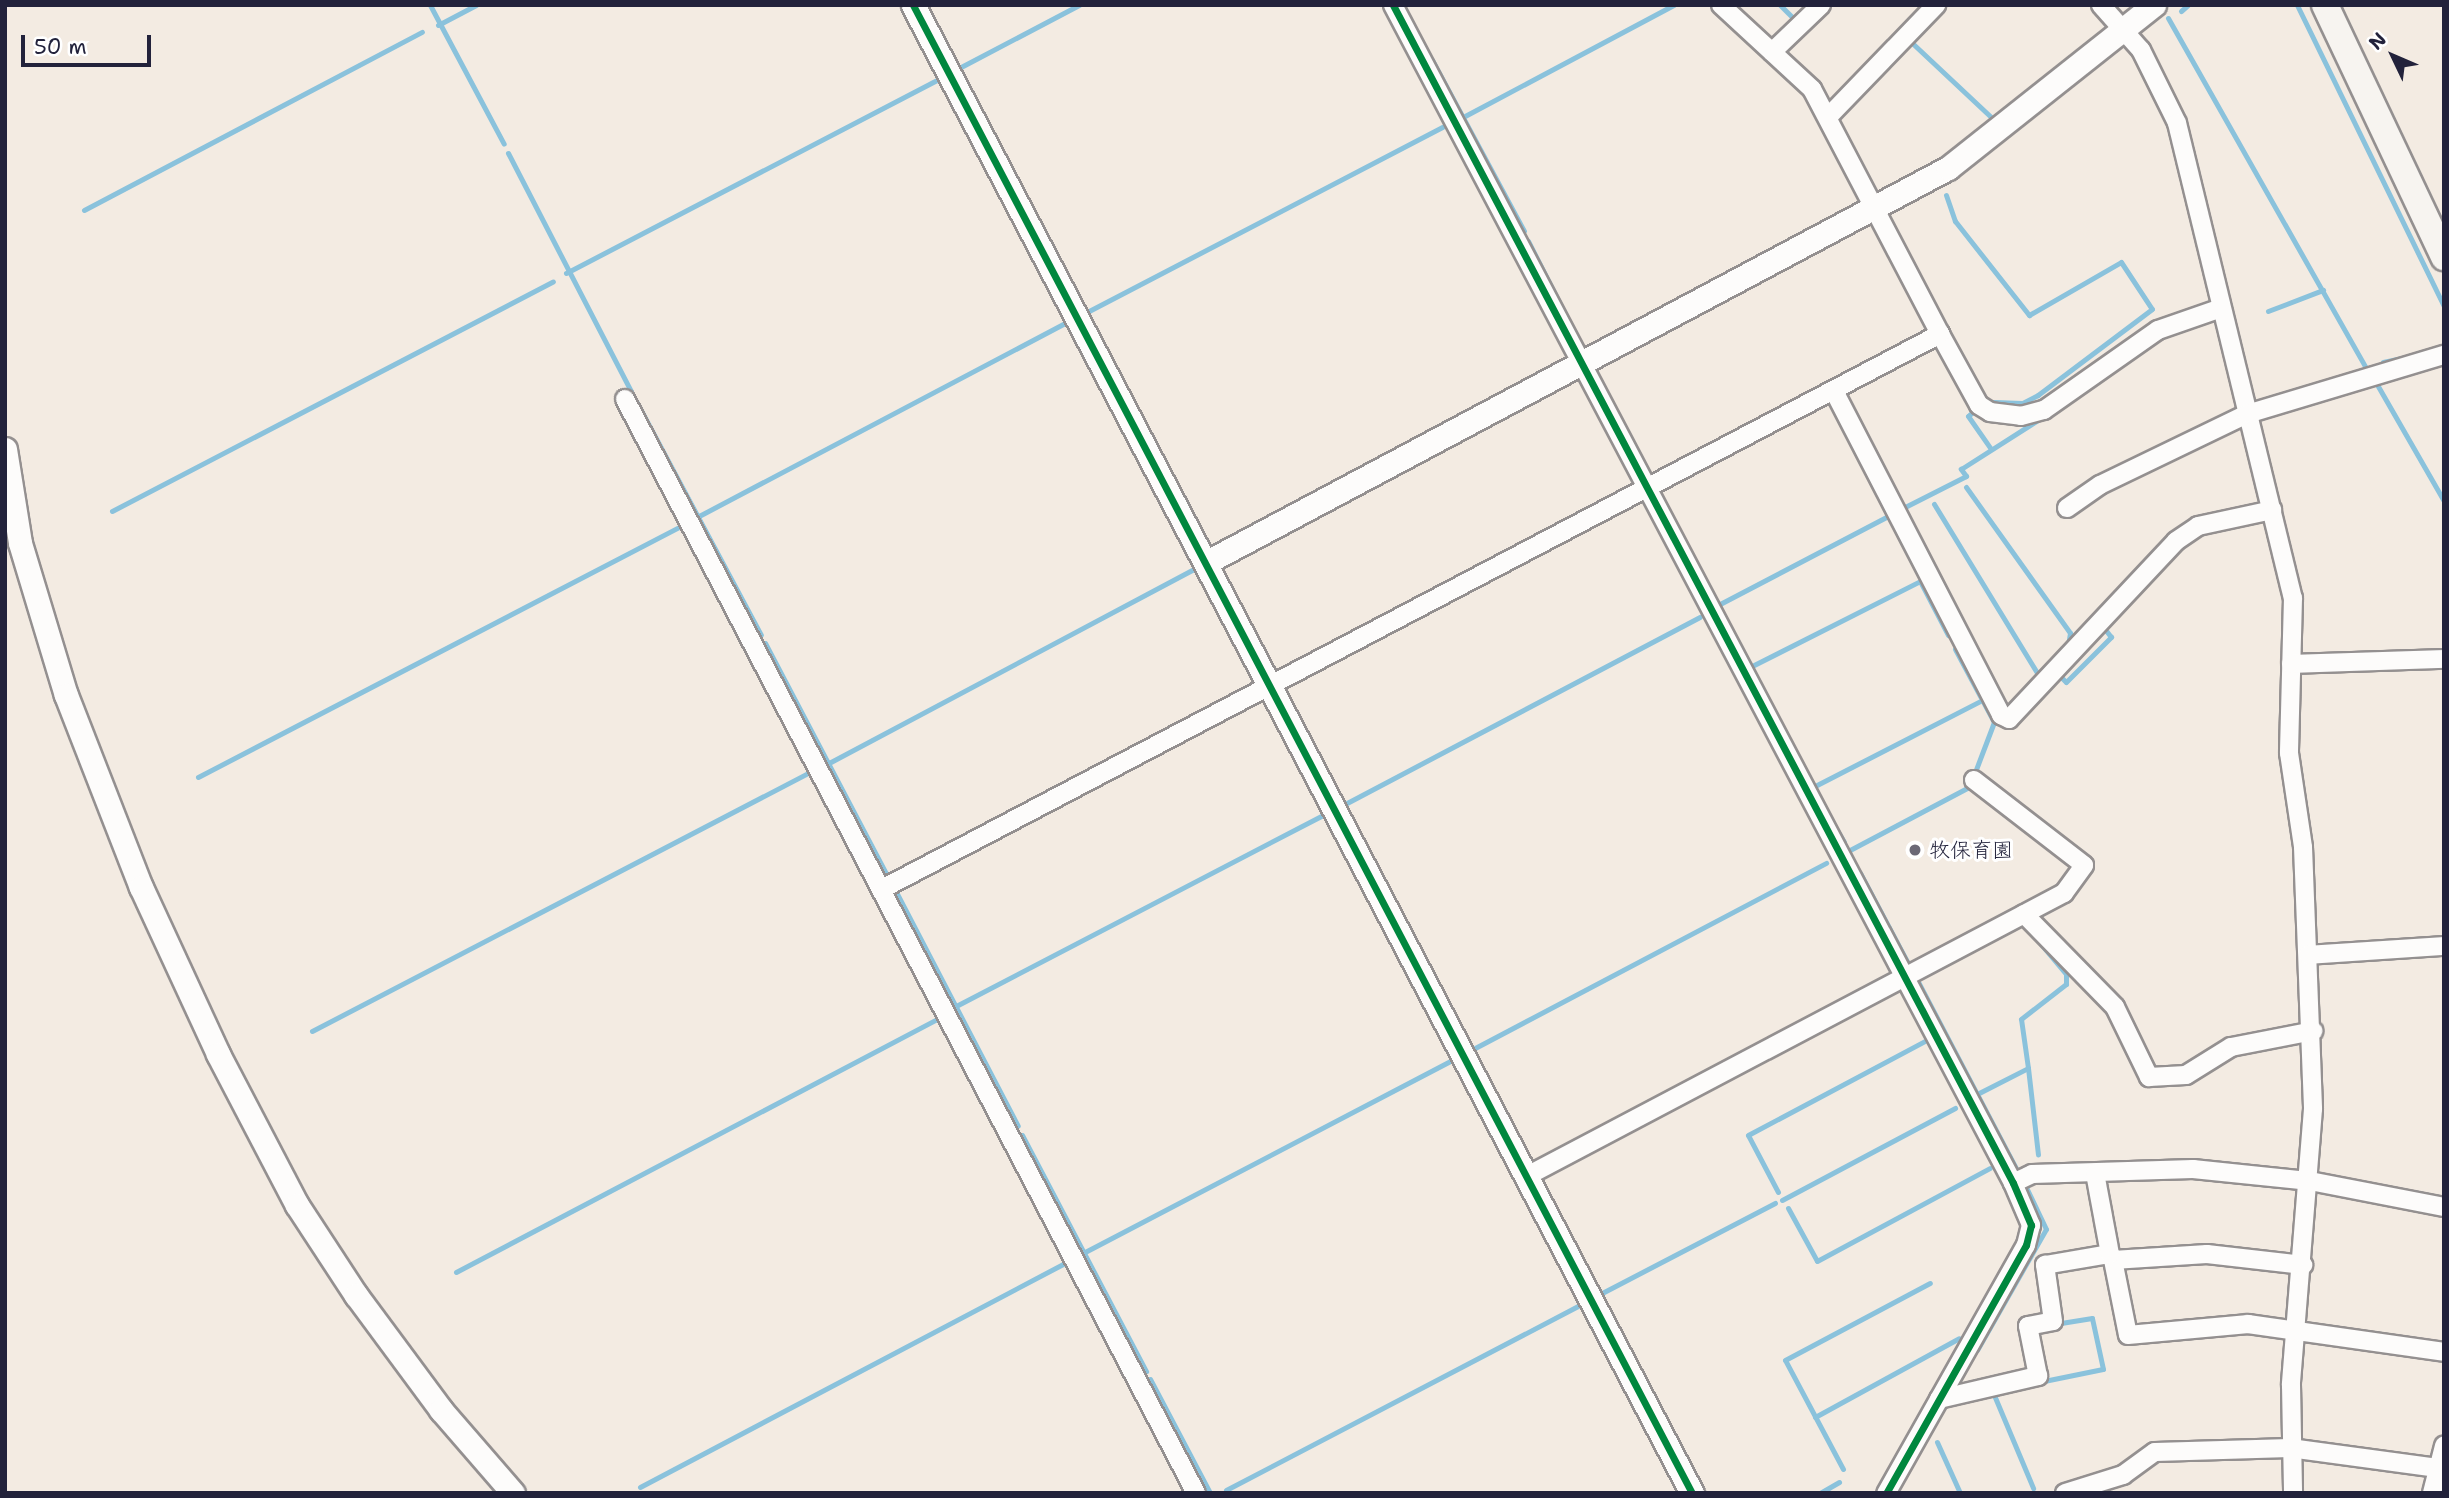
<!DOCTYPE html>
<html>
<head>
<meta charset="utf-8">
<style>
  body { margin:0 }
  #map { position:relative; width:2449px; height:1498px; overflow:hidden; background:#f3ebe2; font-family:"Shantell Sans","Klee One",sans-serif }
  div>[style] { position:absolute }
  .stream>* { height:5px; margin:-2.5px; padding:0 2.5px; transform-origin:2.5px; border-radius:2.5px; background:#8ac2dc }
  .roads { filter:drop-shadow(2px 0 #949090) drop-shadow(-2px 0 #949090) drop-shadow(0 2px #949090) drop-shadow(0 -2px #949090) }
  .minor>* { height:18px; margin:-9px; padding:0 9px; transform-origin:9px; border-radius:9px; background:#fdfcfb }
  .tertiary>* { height:23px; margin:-11.5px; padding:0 11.5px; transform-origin:11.5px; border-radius:11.5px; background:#fdfcfb }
  .secondary>* { height:26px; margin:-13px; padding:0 13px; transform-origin:13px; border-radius:13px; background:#f7f4f0 }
  .cycleway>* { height:7px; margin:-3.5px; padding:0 3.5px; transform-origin:3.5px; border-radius:3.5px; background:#00873e }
  .dots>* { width:19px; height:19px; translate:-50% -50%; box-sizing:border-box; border:4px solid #fff; border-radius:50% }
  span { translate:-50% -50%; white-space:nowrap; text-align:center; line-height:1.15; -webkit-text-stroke:6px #fff; paint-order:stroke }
  .poi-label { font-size:21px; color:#22223b }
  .left { translate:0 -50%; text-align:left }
  .frame { position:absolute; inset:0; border:7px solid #22223b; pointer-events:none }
  .north { position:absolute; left:2358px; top:21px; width:70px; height:70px; -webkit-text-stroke:5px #fff; paint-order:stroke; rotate:314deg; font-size:19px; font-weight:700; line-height:28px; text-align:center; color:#22223b }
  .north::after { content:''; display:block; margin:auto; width:24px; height:32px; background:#22223b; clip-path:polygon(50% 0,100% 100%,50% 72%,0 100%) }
  .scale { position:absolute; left:21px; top:35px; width:130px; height:32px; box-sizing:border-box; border:4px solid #22223b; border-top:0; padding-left:9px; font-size:21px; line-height:24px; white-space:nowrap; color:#22223b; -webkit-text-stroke:5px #fff; paint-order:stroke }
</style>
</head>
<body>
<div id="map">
  <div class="stream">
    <div style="left:430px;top:5px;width:157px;rotate:62deg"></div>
    <div style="left:1780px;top:5px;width:21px;rotate:45deg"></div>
    <div style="left:2297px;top:5px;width:336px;rotate:64deg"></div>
    <div style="left:2181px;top:11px;width:9px;rotate:-41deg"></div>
    <div style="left:2168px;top:18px;width:406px;rotate:60.5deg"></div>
    <div style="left:438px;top:25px;width:43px;rotate:-27.8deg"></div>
    <div style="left:1910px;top:41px;width:114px;rotate:43.2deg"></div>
    <div style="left:1432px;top:60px;width:194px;rotate:61.7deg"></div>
    <div style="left:959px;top:68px;width:136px;rotate:-27.7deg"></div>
    <div style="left:1463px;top:117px;width:239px;rotate:-28deg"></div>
    <div style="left:508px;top:153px;width:268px;rotate:62.7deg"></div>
    <div style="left:1946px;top:195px;width:28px;rotate:71deg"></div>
    <div style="left:1955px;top:221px;width:120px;rotate:51.8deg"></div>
    <div style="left:2029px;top:315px;width:106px;rotate:-29.9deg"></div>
    <div style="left:2121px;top:262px;width:56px;rotate:56.6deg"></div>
    <div style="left:2152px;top:309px;width:143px;rotate:143deg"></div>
    <div style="left:2038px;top:395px;width:18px;rotate:153deg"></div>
    <div style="left:2022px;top:403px;width:28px;rotate:-178deg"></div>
    <div style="left:84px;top:210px;width:382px;rotate:-27.8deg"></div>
    <div style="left:1528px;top:241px;width:77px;rotate:63.1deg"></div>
    <div style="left:566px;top:273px;width:417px;rotate:-27.5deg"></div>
    <div style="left:2268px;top:311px;width:59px;rotate:-20.9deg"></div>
    <div style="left:1087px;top:312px;width:401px;rotate:-27.5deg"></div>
    <div style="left:2383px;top:362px;width:29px;rotate:-12deg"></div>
    <div style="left:2375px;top:381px;width:138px;rotate:60.1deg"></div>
    <div style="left:636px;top:401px;width:265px;rotate:61.9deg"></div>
    <div style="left:1975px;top:410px;width:9px;rotate:139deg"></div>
    <div style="left:1968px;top:416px;width:40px;rotate:55.1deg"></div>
    <div style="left:1966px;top:487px;width:179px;rotate:54.5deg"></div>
    <div style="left:2070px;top:633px;width:13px;rotate:99deg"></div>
    <div style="left:1934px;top:504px;width:202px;rotate:58.6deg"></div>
    <div style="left:1901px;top:509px;width:73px;rotate:-26.9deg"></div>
    <div style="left:1966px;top:476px;width:9px;rotate:-126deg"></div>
    <div style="left:1961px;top:469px;width:95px;rotate:-32.5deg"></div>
    <div style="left:112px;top:511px;width:497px;rotate:-27.5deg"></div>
    <div style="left:697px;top:517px;width:416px;rotate:-27.8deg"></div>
    <div style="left:1718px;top:605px;width:192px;rotate:-27.6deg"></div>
    <div style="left:765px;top:643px;width:267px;rotate:62.3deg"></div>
    <div style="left:1955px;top:649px;width:83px;rotate:61.9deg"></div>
    <div style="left:1994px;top:722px;width:53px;rotate:110.8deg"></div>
    <div style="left:1750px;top:667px;width:191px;rotate:-26.8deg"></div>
    <div style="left:1920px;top:581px;width:61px;rotate:62.6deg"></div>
    <div style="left:2060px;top:676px;width:8px;rotate:45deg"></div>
    <div style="left:2066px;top:682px;width:64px;rotate:-45deg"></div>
    <div style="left:2111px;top:637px;width:11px;rotate:-128deg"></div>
    <div style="left:827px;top:764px;width:416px;rotate:-28deg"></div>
    <div style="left:198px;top:777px;width:544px;rotate:-27.46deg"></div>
    <div style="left:1813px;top:787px;width:190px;rotate:-27.2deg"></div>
    <div style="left:1345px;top:804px;width:401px;rotate:-27.8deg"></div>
    <div style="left:1835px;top:827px;width:17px;rotate:59deg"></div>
    <div style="left:1848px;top:851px;width:139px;rotate:-27.9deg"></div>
    <div style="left:1860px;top:873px;width:106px;rotate:62deg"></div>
    <div style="left:894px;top:888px;width:268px;rotate:62.5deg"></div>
    <div style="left:1915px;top:976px;width:217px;rotate:62.3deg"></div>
    <div style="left:956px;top:1006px;width:416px;rotate:-27.5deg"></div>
    <div style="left:312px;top:1031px;width:561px;rotate:-27.48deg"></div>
    <div style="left:1475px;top:1048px;width:397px;rotate:-27.8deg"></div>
    <div style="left:2028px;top:1068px;width:87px;rotate:83.4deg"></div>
    <div style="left:1977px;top:1094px;width:57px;rotate:-27deg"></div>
    <div style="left:2028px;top:1068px;width:49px;rotate:-98.1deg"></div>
    <div style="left:2021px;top:1019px;width:57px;rotate:-37.9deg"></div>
    <div style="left:2066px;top:984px;width:10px;rotate:-90deg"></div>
    <div style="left:2066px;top:974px;width:48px;rotate:-130deg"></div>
    <div style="left:1022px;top:1135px;width:267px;rotate:62.3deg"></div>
    <div style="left:1778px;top:1192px;width:64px;rotate:-117.8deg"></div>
    <div style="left:1748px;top:1135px;width:200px;rotate:-28deg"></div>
    <div style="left:1782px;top:1200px;width:196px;rotate:-28deg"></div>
    <div style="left:1788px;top:1208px;width:60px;rotate:61.3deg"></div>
    <div style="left:1817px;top:1261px;width:196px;rotate:-28.3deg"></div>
    <div style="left:1083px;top:1253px;width:415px;rotate:-27.6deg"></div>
    <div style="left:456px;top:1272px;width:546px;rotate:-27.74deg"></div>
    <div style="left:1602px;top:1293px;width:195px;rotate:-27.5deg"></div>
    <div style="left:1977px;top:1350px;width:139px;rotate:-60.3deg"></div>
    <div style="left:2046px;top:1229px;width:47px;rotate:-115.5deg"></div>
    <div style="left:1150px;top:1379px;width:129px;rotate:62.2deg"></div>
    <div style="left:2044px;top:1381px;width:60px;rotate:-11.5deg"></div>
    <div style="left:2103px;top:1369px;width:52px;rotate:-102.2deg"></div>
    <div style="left:2092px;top:1318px;width:33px;rotate:171deg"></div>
    <div style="left:1994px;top:1395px;width:101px;rotate:67.2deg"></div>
    <div style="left:1815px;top:1417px;width:164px;rotate:-28.7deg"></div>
    <div style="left:1937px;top:1442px;width:56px;rotate:65.7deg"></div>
    <div style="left:1843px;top:1469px;width:123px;rotate:-118deg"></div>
    <div style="left:1785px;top:1360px;width:164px;rotate:-28deg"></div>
    <div style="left:640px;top:1487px;width:482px;rotate:-27.8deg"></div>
    <div style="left:1226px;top:1490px;width:403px;rotate:-27.6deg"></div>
    <div style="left:1820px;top:1493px;width:22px;rotate:-30deg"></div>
  </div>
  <div class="roads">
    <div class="minor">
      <div style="left:1393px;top:5px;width:1331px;rotate:62.24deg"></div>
      <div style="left:2013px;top:1183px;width:46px;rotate:66.8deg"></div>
      <div style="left:2031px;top:1225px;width:21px;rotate:104deg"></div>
      <div style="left:2026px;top:1245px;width:285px;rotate:119.4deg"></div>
      <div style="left:1721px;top:5px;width:124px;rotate:42.7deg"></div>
      <div style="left:1812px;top:89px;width:276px;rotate:62.4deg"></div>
      <div style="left:1940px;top:334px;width:81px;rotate:61.2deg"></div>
      <div style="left:1979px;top:405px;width:13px;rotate:32deg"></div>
      <div style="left:1990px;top:412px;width:31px;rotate:7deg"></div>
      <div style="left:2021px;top:416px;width:24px;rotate:-15deg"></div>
      <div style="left:2044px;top:410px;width:139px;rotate:-35.1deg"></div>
      <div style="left:2158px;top:330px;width:67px;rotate:-19.2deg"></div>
      <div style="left:2101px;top:5px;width:60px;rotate:48.4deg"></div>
      <div style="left:2141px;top:50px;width:81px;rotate:63.7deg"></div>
      <div style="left:2177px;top:123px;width:489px;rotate:76.3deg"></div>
      <div style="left:2293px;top:598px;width:155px;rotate:91.5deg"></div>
      <div style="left:2289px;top:753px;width:95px;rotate:81.5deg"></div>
      <div style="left:2303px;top:847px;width:262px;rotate:87.8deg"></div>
      <div style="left:2313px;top:1109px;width:277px;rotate:94.6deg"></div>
      <div style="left:2291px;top:1385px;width:108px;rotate:88.9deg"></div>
      <div style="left:1772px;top:52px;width:68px;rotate:-43.8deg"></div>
      <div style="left:1828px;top:117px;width:156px;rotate:-46deg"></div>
      <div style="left:1834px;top:391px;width:365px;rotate:62.7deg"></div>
      <div style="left:2001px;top:715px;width:9px;rotate:27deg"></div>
      <div style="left:2009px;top:719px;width:244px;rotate:-46.8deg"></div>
      <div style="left:2176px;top:541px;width:27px;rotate:-34deg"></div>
      <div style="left:2198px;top:526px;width:76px;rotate:-12.2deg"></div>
      <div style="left:625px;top:399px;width:1234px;rotate:62.44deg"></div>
      <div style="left:2067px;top:508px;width:40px;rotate:-34.9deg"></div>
      <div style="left:2100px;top:485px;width:163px;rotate:-25.8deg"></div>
      <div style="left:2247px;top:414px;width:206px;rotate:-16.7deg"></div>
      <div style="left:2291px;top:664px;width:153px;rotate:-1.9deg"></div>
      <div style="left:882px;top:889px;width:1195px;rotate:-27.68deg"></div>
      <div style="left:2024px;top:914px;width:130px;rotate:45.6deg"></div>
      <div style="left:2115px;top:1007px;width:78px;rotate:64.1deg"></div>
      <div style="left:2149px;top:1077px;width:37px;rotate:-3deg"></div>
      <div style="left:2186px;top:1075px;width:53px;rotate:-31.9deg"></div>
      <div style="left:2231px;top:1047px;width:84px;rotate:-11deg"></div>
      <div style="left:2308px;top:955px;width:136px;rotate:-3.8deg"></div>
      <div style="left:1527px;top:1176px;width:607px;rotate:-27.79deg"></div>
      <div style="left:2064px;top:893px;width:34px;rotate:-54deg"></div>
      <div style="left:2084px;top:865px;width:139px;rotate:-142.3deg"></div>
      <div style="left:2013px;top:1183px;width:21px;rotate:-25deg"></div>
      <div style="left:2032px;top:1174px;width:161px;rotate:-1.8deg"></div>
      <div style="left:2193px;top:1169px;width:118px;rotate:5.9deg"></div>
      <div style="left:2310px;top:1181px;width:136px;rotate:11deg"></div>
      <div style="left:2110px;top:1254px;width:7px;rotate:63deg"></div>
      <div style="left:2113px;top:1260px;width:94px;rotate:-3.7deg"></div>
      <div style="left:2207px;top:1254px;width:97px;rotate:6.5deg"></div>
      <div style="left:2113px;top:1260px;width:76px;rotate:78.7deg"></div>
      <div style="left:2128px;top:1335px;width:121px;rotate:-5.2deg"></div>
      <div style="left:2248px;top:1324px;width:198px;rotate:8.1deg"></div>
      <div style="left:1939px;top:1399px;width:102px;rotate:-13.1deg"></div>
      <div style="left:2038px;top:1376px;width:51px;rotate:-101.3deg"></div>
      <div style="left:2028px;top:1326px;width:25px;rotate:-11deg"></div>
      <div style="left:2053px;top:1321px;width:57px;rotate:-98.1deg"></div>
      <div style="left:2045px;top:1265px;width:66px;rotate:-9.6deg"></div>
      <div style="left:2110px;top:1254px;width:82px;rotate:-100.5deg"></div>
      <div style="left:2065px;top:1493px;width:61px;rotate:-17.2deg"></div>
      <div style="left:2123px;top:1475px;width:39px;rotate:-36deg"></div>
      <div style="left:2155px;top:1452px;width:135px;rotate:-1.7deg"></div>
      <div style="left:2290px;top:1448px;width:149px;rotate:7.7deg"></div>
      <div style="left:2432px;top:1493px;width:49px;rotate:-75.7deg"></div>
    </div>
    <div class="tertiary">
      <div style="left:913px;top:5px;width:1680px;rotate:62.37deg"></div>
      <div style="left:5px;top:449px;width:95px;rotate:80.9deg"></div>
      <div style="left:20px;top:543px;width:159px;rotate:73.2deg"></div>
      <div style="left:66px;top:695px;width:206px;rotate:68.7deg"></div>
      <div style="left:141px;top:887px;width:184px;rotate:65.2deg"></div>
      <div style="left:218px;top:1054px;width:170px;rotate:62.4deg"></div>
      <div style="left:297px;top:1205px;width:108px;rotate:56.8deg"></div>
      <div style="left:356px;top:1295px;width:143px;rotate:53.5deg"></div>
      <div style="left:441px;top:1410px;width:110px;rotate:49.1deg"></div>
      <div style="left:1207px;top:562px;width:839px;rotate:-28deg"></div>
      <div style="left:1948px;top:168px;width:263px;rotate:-38.4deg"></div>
    </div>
    <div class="secondary">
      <div style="left:2325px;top:5px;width:279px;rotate:64.7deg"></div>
    </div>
  </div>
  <div class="cycleway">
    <div style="left:913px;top:5px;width:1680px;rotate:62.37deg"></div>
    <div style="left:1393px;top:5px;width:1331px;rotate:62.24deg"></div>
    <div style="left:2013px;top:1183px;width:46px;rotate:66.8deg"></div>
    <div style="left:2031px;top:1225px;width:21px;rotate:104deg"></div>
    <div style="left:2026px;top:1245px;width:285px;rotate:119.4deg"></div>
  </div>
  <div class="dots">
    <div style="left:1915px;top:850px;background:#6b6875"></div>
  </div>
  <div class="poi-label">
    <span class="left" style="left:1929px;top:850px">牧保育園</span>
  </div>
  <div class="frame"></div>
  <div class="north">N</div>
  <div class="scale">50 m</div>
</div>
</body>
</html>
